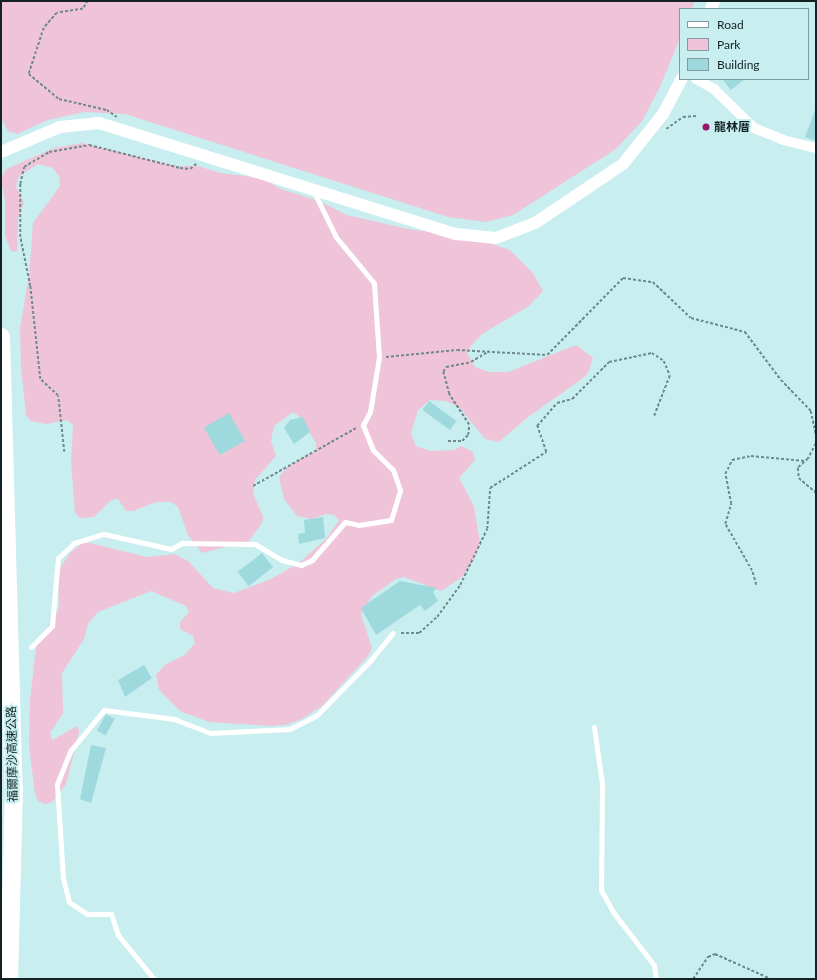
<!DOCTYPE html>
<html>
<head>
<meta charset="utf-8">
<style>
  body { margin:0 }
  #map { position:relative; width:817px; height:980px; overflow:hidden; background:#c8eef0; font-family:Lato,"Noto Sans TC",sans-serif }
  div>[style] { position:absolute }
  .green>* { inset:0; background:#efc4d9 }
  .building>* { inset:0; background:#9edadd; transform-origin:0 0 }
  .path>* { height:1.5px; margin-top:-0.75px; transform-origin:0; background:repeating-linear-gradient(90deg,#708a8c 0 3px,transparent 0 5px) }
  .service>* { height:5px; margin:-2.5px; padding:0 2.5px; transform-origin:2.5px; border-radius:2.5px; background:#fff }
  .minor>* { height:10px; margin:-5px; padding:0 5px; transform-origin:5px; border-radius:5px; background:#fff }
  .tertiary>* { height:12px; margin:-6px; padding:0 6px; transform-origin:6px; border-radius:6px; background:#fff }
  .motorway>* { height:18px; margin:-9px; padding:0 9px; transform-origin:9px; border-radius:9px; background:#fff }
  .dots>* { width:11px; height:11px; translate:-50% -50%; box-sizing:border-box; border:2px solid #c8eef0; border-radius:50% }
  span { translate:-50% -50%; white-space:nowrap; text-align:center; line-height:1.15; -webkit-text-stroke:4px #c8eef0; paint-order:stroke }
  .poi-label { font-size:12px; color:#142223; font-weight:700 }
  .left { translate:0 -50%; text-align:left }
  .street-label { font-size:12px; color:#142223 }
  .frame { position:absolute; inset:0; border:2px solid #142223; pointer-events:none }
  .legend { position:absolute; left:679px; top:8px; width:130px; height:72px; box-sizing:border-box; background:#c8eef0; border:1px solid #809c9e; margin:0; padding:5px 7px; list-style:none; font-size:12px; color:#142223 }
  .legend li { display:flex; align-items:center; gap:8px; height:20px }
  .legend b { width:20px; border:1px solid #809c9e }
</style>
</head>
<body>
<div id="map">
  <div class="green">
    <div style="clip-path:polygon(1px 1px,695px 1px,692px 9px,680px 9px,680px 38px,660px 87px,642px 121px,616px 149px,513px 215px,486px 222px,448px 217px,125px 114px,84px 112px,48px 120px,17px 134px,8px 131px,1px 117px)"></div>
    <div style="clip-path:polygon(82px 143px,177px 166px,198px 166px,220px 173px,262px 178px,281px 189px,319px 201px,347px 215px,408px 229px,475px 238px,510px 250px,532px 272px,543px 291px,529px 306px,482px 334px,470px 347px,467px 353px,475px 367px,489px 372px,508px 372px,576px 345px,593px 358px,588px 373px,582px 379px,528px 417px,499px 442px,485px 439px,460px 408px,446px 401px,430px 400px,418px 410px,411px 433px,416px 446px,431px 451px,454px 450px,461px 446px,473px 452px,475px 460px,459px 478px,474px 506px,480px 543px,475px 558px,462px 577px,441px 591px,404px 577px,396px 579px,372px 596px,361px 614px,372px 648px,369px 655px,322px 706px,302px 719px,286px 725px,270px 726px,209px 722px,180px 711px,159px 690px,156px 675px,166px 664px,185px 655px,195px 643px,193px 636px,180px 629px,180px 622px,189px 612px,186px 606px,151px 591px,98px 612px,88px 624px,84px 639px,62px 673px,63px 713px,50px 733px,52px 740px,78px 726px,79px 733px,66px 784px,52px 802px,45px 804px,38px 801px,35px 794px,29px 746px,30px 700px,36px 647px,59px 608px,58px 571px,70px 553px,82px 543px,90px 543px,147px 557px,175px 554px,188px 561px,213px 588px,234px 593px,271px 579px,299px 563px,327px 538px,339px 520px,334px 515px,326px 514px,311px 519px,297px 516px,284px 499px,279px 477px,289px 465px,316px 451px,316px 443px,300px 417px,293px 412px,274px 426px,271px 441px,276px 456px,255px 480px,253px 494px,263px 516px,262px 523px,249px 541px,202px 553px,188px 535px,178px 507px,171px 502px,156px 502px,133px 511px,126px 511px,118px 499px,111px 500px,94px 517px,80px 518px,75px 513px,71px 462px,73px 425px,67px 420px,46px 424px,31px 421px,26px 415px,21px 368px,20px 328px,29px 275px,33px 223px,60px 186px,59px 176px,53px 168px,38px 164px,19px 176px,16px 186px,24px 203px,18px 218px,17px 252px,11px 251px,5px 236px,5px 201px,1px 179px,6px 169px,54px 148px)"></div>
  </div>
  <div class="building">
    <div style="clip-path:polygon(722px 79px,745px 79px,731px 90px)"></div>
    <div style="clip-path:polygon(815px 110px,816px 110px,816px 141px,805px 137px)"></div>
    <div style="left:429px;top:401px;width:34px;height:11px;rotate:36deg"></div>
    <div style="left:229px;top:413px;width:32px;height:29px;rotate:60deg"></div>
    <div style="clip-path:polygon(303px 417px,310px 432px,294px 444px,284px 428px,290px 420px)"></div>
    <div style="clip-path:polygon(323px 517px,325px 538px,299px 544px,298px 534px,305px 533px,304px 520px)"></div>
    <div style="left:262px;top:553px;width:18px;height:31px;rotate:52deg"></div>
    <div style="clip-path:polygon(400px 581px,437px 588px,433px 592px,438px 601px,425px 611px,420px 605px,376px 635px,361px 608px)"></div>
    <div style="clip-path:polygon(144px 665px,152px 678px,125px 697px,118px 680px)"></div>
    <div style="left:106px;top:714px;width:10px;height:19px;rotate:29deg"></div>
    <div style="clip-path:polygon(91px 745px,106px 748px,91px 803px,80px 799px)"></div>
  </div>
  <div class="path">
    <div style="left:88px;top:1px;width:9px;rotate:122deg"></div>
    <div style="left:83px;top:9px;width:26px;rotate:171deg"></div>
    <div style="left:57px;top:13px;width:20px;rotate:131deg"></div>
    <div style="left:44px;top:28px;width:48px;rotate:108.1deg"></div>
    <div style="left:29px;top:74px;width:39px;rotate:40deg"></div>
    <div style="left:59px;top:99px;width:49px;rotate:12.9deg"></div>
    <div style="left:107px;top:110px;width:12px;rotate:35deg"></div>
    <div style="left:666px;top:129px;width:21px;rotate:-35deg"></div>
    <div style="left:683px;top:117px;width:13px;rotate:-4deg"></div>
    <div style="left:386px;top:357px;width:71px;rotate:-5.6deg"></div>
    <div style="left:457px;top:350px;width:90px;rotate:3.2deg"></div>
    <div style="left:547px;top:355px;width:108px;rotate:-45.4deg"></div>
    <div style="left:623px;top:278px;width:30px;rotate:8deg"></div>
    <div style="left:653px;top:282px;width:52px;rotate:43.5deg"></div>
    <div style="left:691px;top:318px;width:56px;rotate:14.5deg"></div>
    <div style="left:745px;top:332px;width:60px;rotate:53.1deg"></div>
    <div style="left:781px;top:380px;width:43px;rotate:45.9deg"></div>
    <div style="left:811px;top:411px;width:24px;rotate:78deg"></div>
    <div style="left:448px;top:441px;width:14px"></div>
    <div style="left:462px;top:441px;width:8px;rotate:-45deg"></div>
    <div style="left:468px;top:435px;width:10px;rotate:-84deg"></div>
    <div style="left:469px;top:425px;width:37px;rotate:-123deg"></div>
    <div style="left:449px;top:394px;width:23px;rotate:-105deg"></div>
    <div style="left:443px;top:372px;width:6px;rotate:-59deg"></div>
    <div style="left:446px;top:367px;width:25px;rotate:-11deg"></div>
    <div style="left:471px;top:362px;width:21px;rotate:-31deg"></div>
    <div style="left:816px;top:444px;width:17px;rotate:118deg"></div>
    <div style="left:808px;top:459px;width:13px;rotate:138deg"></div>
    <div style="left:798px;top:468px;width:10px;rotate:84deg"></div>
    <div style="left:799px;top:478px;width:23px;rotate:41deg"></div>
    <div style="left:64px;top:452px;width:56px;rotate:-96.1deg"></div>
    <div style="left:58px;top:396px;width:25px;rotate:-137deg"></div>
    <div style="left:40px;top:379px;width:94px;rotate:-96.1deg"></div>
    <div style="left:30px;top:286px;width:50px;rotate:-101.5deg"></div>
    <div style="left:20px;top:237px;width:53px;rotate:-90deg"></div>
    <div style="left:20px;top:184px;width:17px;rotate:-77deg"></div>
    <div style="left:24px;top:167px;width:29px;rotate:-31deg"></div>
    <div style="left:49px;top:152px;width:41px;rotate:-9.9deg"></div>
    <div style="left:89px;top:145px;width:94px;rotate:14.2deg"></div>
    <div style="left:180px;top:168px;width:10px;rotate:6deg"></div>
    <div style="left:190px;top:169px;width:8px;rotate:-40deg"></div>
    <div style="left:253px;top:486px;width:118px;rotate:-29.4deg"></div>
    <div style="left:756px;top:585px;width:15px;rotate:-106deg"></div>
    <div style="left:752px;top:571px;width:54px;rotate:-119.9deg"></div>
    <div style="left:725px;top:524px;width:21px;rotate:-73deg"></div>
    <div style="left:731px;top:504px;width:31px;rotate:-101deg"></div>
    <div style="left:725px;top:474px;width:16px;rotate:-63deg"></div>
    <div style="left:732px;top:460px;width:19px;rotate:-12deg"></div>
    <div style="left:751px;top:456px;width:54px;rotate:5.3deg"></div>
    <div style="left:401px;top:633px;width:18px"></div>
    <div style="left:419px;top:633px;width:24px;rotate:-42deg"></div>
    <div style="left:437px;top:617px;width:39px;rotate:-54deg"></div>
    <div style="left:460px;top:585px;width:62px;rotate:-64.3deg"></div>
    <div style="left:487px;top:529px;width:41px;rotate:-85.8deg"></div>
    <div style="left:490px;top:488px;width:67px;rotate:-32.7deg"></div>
    <div style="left:546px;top:452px;width:28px;rotate:-109deg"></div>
    <div style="left:537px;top:426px;width:30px;rotate:-49deg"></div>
    <div style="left:557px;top:403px;width:16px;rotate:-15deg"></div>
    <div style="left:572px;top:399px;width:52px;rotate:-45deg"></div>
    <div style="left:609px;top:362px;width:44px;rotate:-11.8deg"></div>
    <div style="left:652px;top:353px;width:14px;rotate:34deg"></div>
    <div style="left:664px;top:361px;width:16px;rotate:68deg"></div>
    <div style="left:670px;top:376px;width:44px;rotate:111.3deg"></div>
    <div style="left:693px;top:979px;width:27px;rotate:-56deg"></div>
    <div style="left:708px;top:957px;width:8px;rotate:-23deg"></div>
    <div style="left:715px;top:954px;width:61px;rotate:24.1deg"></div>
  </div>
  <div class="service">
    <div style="left:31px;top:647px;width:30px;rotate:-45deg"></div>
    <div style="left:52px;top:626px;width:68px;rotate:-85deg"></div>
    <div style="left:58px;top:558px;width:22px;rotate:-43deg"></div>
    <div style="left:74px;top:543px;width:31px;rotate:-17deg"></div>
    <div style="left:104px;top:534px;width:69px;rotate:12.6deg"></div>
    <div style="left:171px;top:549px;width:13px;rotate:-29deg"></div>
    <div style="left:182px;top:543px;width:73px;rotate:0.8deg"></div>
    <div style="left:255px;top:544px;width:31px;rotate:31deg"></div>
    <div style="left:282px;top:560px;width:20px;rotate:15deg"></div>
    <div style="left:301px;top:565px;width:12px;rotate:-24deg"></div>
    <div style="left:312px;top:560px;width:50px;rotate:-49deg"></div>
    <div style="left:345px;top:522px;width:14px;rotate:12deg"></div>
    <div style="left:359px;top:525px;width:32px;rotate:-9deg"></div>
    <div style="left:391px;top:520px;width:31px;rotate:-73deg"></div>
    <div style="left:400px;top:490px;width:21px;rotate:-109deg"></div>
    <div style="left:393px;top:470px;width:28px;rotate:-135deg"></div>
    <div style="left:373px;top:450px;width:27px;rotate:-112deg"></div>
    <div style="left:363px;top:425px;width:15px;rotate:-62deg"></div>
    <div style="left:370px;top:412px;width:56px;rotate:-80.7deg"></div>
    <div style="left:379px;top:357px;width:74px;rotate:-93.9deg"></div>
    <div style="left:374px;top:283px;width:60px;rotate:-129.6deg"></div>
    <div style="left:336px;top:237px;width:50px;rotate:-116.1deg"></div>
    <div style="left:594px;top:727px;width:58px;rotate:82deg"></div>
    <div style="left:602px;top:784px;width:106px;rotate:90.5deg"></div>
    <div style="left:601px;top:890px;width:25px;rotate:61deg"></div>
    <div style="left:613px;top:912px;width:67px;rotate:52.3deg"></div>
    <div style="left:654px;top:965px;width:14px;rotate:82deg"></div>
    <div style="left:154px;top:979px;width:57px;rotate:-129.3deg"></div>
    <div style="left:118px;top:935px;width:22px;rotate:-108deg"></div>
    <div style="left:111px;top:914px;width:24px;rotate:180deg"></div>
    <div style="left:87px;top:914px;width:22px;rotate:-146deg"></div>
    <div style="left:69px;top:902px;width:25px;rotate:-104deg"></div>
    <div style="left:63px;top:878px;width:94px;rotate:-93.7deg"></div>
    <div style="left:57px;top:784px;width:37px;rotate:-68deg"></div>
    <div style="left:71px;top:750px;width:52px;rotate:-50.5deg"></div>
    <div style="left:104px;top:710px;width:71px;rotate:7.3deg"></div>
    <div style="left:174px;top:719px;width:39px;rotate:21deg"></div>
    <div style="left:210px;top:733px;width:80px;rotate:-2.9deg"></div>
    <div style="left:290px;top:729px;width:29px;rotate:-27deg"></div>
    <div style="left:316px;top:716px;width:77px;rotate:-45.5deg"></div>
    <div style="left:370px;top:661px;width:36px;rotate:-51deg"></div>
  </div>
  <div class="minor">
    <div style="left:696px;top:79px;width:21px;rotate:29deg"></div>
    <div style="left:714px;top:89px;width:56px;rotate:44.3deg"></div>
    <div style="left:754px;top:128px;width:31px;rotate:22deg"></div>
    <div style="left:783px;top:140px;width:34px;rotate:14deg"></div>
  </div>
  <div class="tertiary">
    <div style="left:711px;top:9px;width:9px;rotate:-69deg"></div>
    <div style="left:1px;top:152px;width:64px;rotate:-23deg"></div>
    <div style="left:60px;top:127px;width:39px;rotate:-6deg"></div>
    <div style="left:99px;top:123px;width:374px;rotate:17.3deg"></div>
    <div style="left:456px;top:234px;width:40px;rotate:5.7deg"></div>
    <div style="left:496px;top:238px;width:42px;rotate:-21deg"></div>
    <div style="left:535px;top:223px;width:106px;rotate:-33.8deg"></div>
    <div style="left:623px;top:164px;width:64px;rotate:-51.3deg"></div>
    <div style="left:663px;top:114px;width:40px;rotate:-62deg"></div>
  </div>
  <div class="motorway">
    <div style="left:1px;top:337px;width:452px;rotate:88.4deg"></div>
    <div style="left:14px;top:789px;width:190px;rotate:91.5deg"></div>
  </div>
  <div class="dots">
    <div style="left:706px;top:127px;background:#99166b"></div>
  </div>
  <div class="poi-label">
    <span class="left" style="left:714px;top:127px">龍林厝</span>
  </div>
  <div class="street-label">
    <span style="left:12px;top:754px;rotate:-91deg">福爾摩沙高速公路</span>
  </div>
  <div class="frame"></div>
  <ul class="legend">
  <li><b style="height:5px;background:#fff"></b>Road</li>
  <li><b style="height:11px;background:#efc4d9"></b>Park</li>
  <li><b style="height:11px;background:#9edadd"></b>Building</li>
  </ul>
</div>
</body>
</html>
